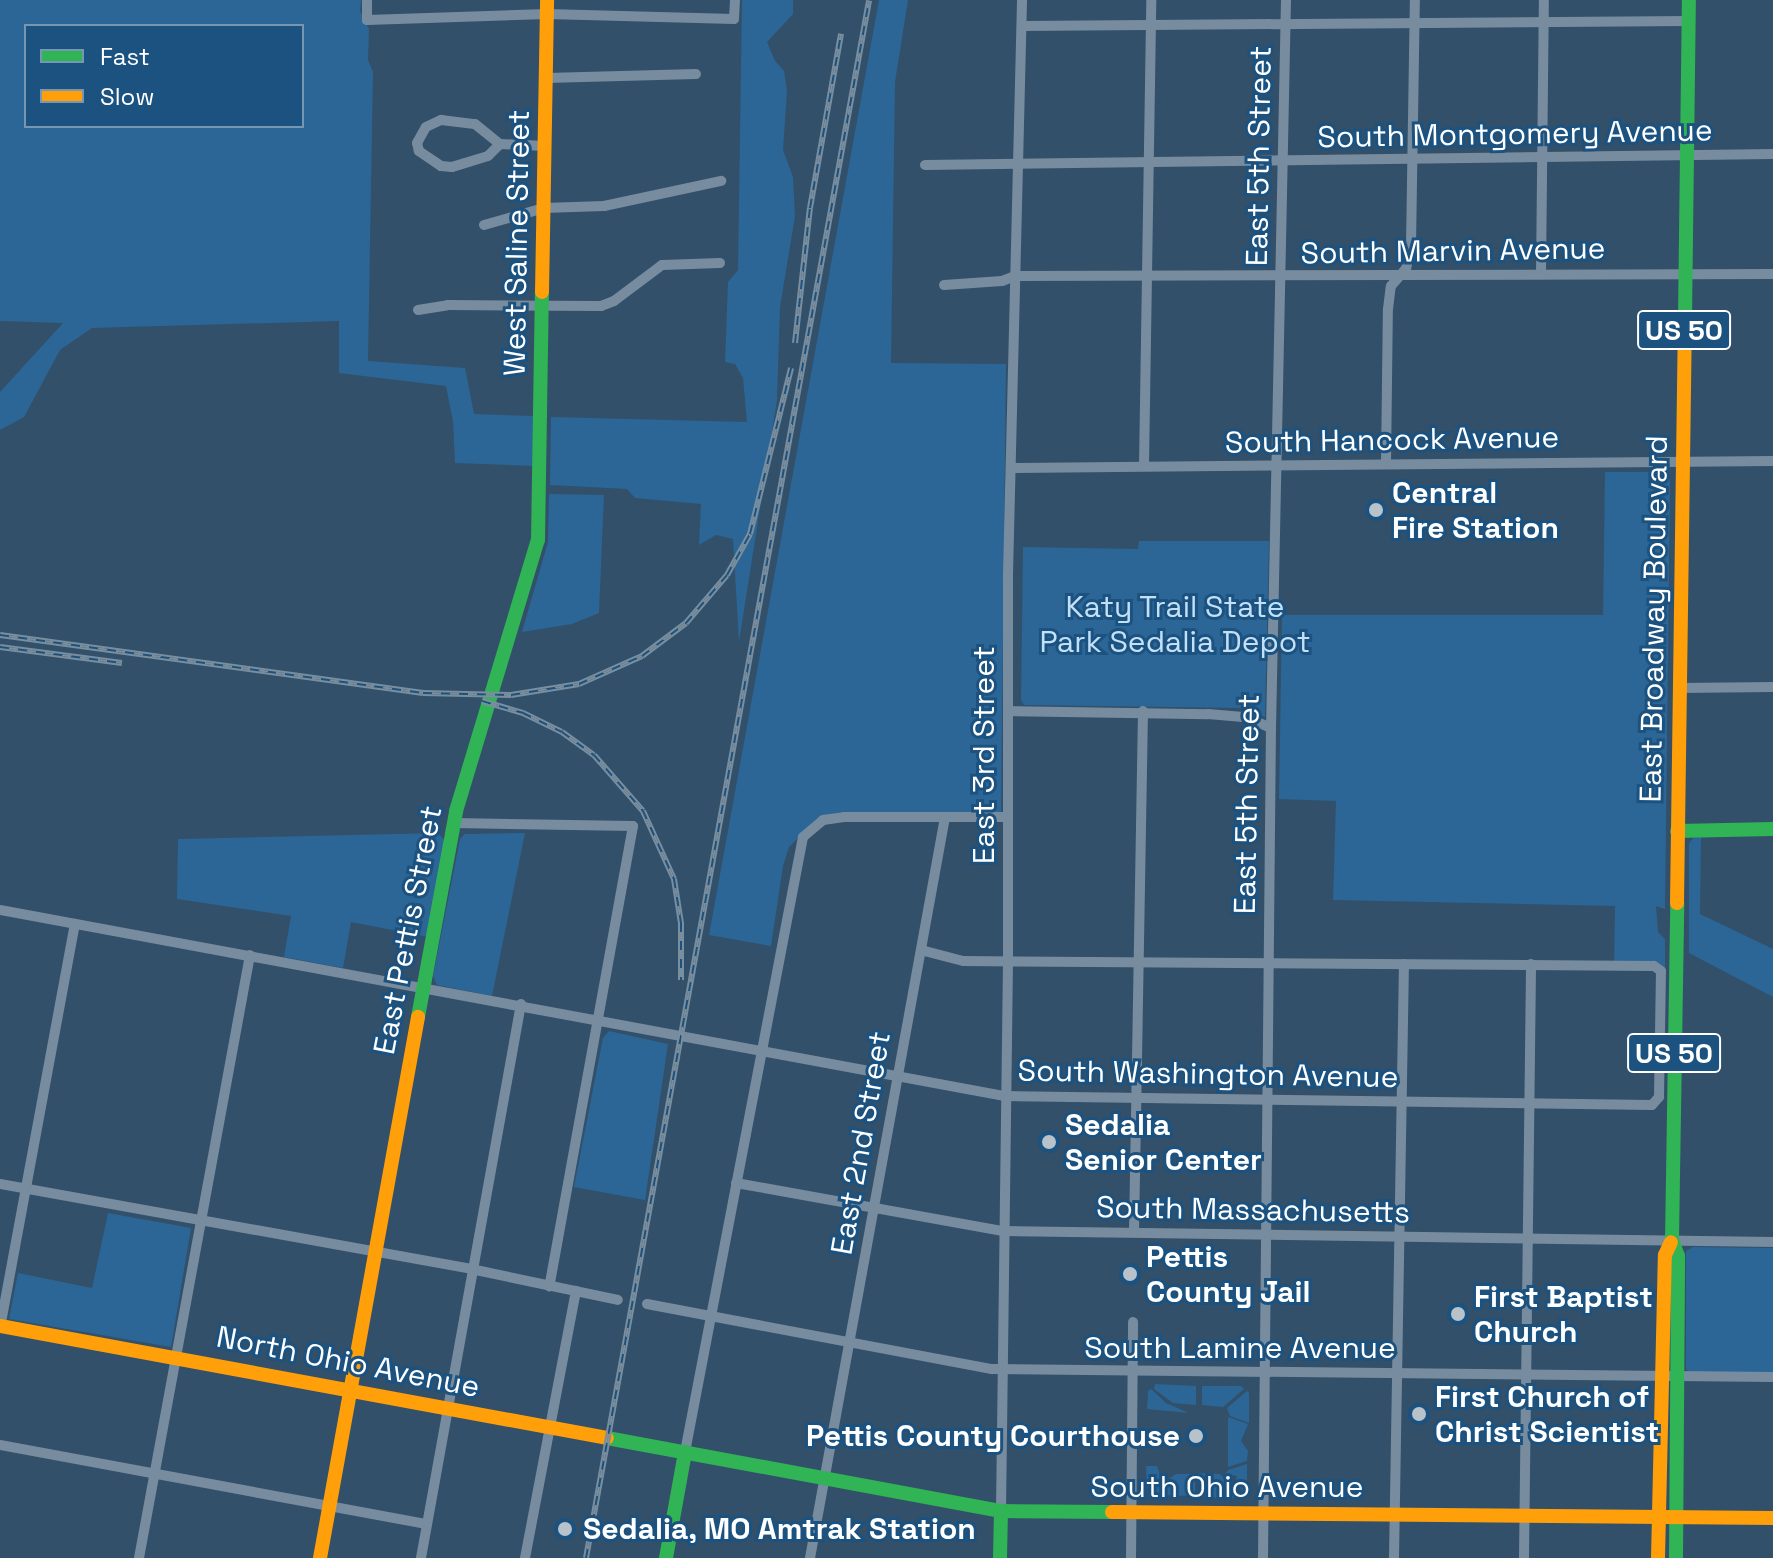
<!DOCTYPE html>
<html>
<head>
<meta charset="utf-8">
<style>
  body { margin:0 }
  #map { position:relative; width:1773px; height:1558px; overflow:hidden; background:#325069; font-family:"Space Grotesk",sans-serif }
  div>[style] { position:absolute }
  .green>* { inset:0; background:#2b6696 }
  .street>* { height:10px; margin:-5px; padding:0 5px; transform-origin:5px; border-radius:5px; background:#788c9f }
  .fast>* { height:14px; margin:-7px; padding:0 7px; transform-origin:7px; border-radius:7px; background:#30b455 }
  .slow>* { height:14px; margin:-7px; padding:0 7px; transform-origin:7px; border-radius:7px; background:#ff9f0a }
  .rail>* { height:6px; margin-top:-3px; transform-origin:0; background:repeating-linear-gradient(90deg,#1b5280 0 9px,#798e9f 0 18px); box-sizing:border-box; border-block:2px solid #798e9f }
  .dots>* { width:22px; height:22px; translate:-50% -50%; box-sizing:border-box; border:4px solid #1b5280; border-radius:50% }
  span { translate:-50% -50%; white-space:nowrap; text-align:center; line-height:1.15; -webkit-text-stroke:6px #1b5280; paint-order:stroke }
  .shield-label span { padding:2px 6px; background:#1b5280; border:2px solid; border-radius:6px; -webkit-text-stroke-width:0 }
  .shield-label { font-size:28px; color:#fff; font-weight:700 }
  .street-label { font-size:30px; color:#fff }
  .poi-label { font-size:30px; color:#fff; font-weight:700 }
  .left { translate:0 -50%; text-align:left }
  .right { translate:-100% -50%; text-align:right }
  .park-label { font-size:30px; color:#c2e0f7 }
  .legend { position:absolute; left:24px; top:24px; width:280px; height:104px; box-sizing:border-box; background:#1b5280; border:2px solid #7697b3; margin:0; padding:10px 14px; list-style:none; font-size:24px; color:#fff }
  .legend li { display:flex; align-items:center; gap:16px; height:40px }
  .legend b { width:40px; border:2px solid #7697b3 }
</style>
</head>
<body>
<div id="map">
  <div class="green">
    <div style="clip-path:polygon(evenodd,0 0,361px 0,360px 11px,369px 29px,368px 60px,373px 72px,368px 361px,465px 368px,474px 414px,533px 416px,533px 466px,455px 463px,453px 421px,446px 386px,339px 373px,339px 321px,92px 328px,60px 350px,24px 417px,0 430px,0 392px,63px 323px,0 321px,0 0,26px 26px,302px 26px,302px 126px,26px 126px,26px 26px)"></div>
    <div style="clip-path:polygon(742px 0,793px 0,793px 14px,767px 42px,775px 61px,784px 71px,787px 91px,783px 150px,793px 177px,795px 216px,780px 307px,777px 400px,739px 642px,733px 539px,716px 535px,699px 545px,701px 504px,635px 498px,627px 489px,550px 485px,551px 417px,747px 422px,743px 378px,735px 364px,725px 362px,728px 282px,738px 270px)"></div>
    <div style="clip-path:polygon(879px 0,908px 0,895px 82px,891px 363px,1006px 364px,1001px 813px,831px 821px,811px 825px,789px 847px,783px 866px,771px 946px,709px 935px)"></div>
    <div style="clip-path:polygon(1605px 472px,1661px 472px,1668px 475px,1670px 482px,1665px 909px,1656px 906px,1658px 932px,1665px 939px,1665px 967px,1614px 966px,1615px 906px,1333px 900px,1336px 801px,1279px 799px,1282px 615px,1603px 615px)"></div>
    <div style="clip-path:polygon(549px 494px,604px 495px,599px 613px,572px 624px,522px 632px,548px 542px)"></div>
    <div style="clip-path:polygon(1139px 541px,1269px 541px,1265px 717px,1242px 708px,1024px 705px,1021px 700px,1023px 547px,1138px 549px)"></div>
    <div style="clip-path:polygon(438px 833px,446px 842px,429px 937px,351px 922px,343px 968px,284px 957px,291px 916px,177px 899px,178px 839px)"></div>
    <div style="clip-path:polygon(525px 833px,492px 996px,437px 985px,433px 976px,460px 839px,465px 834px)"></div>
    <div style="clip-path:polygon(1701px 837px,1700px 914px,1773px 949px,1773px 997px,1689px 953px,1689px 844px,1693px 838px)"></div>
    <div style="clip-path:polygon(609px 1031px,668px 1044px,645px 1200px,574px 1187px,603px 1038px)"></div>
    <div style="clip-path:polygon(108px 1213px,191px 1228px,171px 1347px,9px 1319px,18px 1273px,92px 1288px)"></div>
    <div style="clip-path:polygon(1693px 1247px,1773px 1248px,1773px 1374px,1690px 1373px,1686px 1369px,1686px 1251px)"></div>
    <div style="clip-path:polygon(1155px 1384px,1196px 1386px,1196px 1405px,1173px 1403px,1154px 1389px)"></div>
    <div style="clip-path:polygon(1202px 1386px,1241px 1386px,1244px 1389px,1223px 1407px,1202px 1405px)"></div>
    <div style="clip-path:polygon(1151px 1389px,1166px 1403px,1189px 1413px,1147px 1409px,1148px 1391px)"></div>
    <div style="clip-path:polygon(1247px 1391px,1249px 1393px,1249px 1423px,1230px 1416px,1227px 1408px)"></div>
    <div style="clip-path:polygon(1228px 1417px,1248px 1424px,1241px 1441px,1248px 1451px,1247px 1461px,1228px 1467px)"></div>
    <div style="clip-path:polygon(1247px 1464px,1247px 1490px,1244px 1492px,1235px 1482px,1237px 1476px,1225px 1474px,1228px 1470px)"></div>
    <div style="clip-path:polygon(1146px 1466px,1157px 1466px,1161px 1477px,1147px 1488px)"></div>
    <div style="clip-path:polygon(1199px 1473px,1220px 1474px,1243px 1495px,1239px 1498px,1199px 1497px)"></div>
    <div style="clip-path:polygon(1176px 1474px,1195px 1474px,1195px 1496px,1154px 1495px,1151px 1491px)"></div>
  </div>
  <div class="street">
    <div style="left:367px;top:0;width:20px;rotate:90deg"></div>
    <div style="left:367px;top:20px;width:180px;rotate:-1.9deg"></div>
    <div style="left:547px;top:14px;width:187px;rotate:1.5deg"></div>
    <div style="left:734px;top:19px;width:19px;rotate:-87deg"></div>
    <div style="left:1022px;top:26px;width:667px;rotate:-0.43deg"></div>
    <div style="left:546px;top:78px;width:150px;rotate:-1.5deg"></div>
    <div style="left:441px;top:120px;width:34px;rotate:7deg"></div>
    <div style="left:475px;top:124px;width:32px;rotate:39deg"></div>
    <div style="left:500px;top:144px;width:17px;rotate:135deg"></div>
    <div style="left:488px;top:156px;width:38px;rotate:163deg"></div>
    <div style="left:452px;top:167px;width:11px;rotate:-175deg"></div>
    <div style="left:441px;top:166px;width:27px;rotate:-146deg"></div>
    <div style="left:419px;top:151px;width:8px;rotate:-104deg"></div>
    <div style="left:417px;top:143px;width:18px;rotate:-61deg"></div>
    <div style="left:426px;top:127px;width:17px;rotate:-25deg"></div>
    <div style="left:500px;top:144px;width:45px;rotate:2.5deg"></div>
    <div style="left:925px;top:165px;width:848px;rotate:-0.74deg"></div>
    <div style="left:484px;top:225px;width:62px;rotate:-15.8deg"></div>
    <div style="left:544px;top:208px;width:60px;rotate:-1.9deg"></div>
    <div style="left:604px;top:206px;width:120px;rotate:-12.1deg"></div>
    <div style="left:1541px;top:273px;width:273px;rotate:-89.4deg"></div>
    <div style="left:944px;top:285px;width:58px;rotate:-3.9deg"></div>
    <div style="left:1002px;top:281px;width:14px;rotate:-21deg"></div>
    <div style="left:1015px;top:276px;width:758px;rotate:-0.15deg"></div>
    <div style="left:418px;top:310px;width:30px;rotate:-9deg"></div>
    <div style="left:448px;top:305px;width:153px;rotate:0.4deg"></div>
    <div style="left:601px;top:306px;width:14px;rotate:-21deg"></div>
    <div style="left:614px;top:301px;width:60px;rotate:-36.9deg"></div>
    <div style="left:662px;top:265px;width:58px;rotate:-2deg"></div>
    <div style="left:1386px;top:463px;width:154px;rotate:-89.3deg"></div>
    <div style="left:1388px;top:309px;width:23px;rotate:-83deg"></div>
    <div style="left:1391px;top:286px;width:23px;rotate:-49deg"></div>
    <div style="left:1406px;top:269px;width:24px;rotate:-78deg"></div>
    <div style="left:1411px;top:246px;width:246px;rotate:-89.1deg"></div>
    <div style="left:1144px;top:466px;width:466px;rotate:-89.1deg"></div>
    <div style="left:1011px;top:468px;width:762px;rotate:-0.53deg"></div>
    <div style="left:1679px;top:688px;width:94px;rotate:-0.6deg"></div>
    <div style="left:1008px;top:711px;width:200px;rotate:0.9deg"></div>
    <div style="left:1208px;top:714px;width:38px;rotate:5deg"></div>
    <div style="left:1246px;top:717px;width:27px;rotate:24deg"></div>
    <div style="left:454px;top:823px;width:179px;rotate:1deg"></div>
    <div style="left:633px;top:826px;width:468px;rotate:100.3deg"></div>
    <div style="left:0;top:910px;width:1022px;rotate:10.49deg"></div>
    <div style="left:1005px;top:1096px;width:647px;rotate:0.8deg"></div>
    <div style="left:1652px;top:1105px;width:11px;rotate:-49deg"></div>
    <div style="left:1659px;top:1097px;width:126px;rotate:-89.1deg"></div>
    <div style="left:1661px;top:971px;width:9px;rotate:-144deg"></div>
    <div style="left:1654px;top:966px;width:691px;rotate:-179.59deg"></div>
    <div style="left:963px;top:961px;width:43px;rotate:-165.3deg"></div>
    <div style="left:736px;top:1183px;width:270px;rotate:10.2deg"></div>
    <div style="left:1002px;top:1231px;width:771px;rotate:0.82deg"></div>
    <div style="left:0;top:1184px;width:479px;rotate:10.2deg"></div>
    <div style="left:471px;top:1269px;width:150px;rotate:11.9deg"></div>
    <div style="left:1134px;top:1232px;width:521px;rotate:-89.01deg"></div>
    <div style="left:647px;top:1304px;width:351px;rotate:10.7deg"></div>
    <div style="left:992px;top:1369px;width:781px;rotate:0.59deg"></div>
    <div style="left:0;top:1328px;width:411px;rotate:-79.5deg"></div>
    <div style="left:0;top:1445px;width:434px;rotate:10.5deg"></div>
    <div style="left:685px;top:1452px;width:626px;rotate:-79.14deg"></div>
    <div style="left:803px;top:837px;width:26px;rotate:-40deg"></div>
    <div style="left:823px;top:820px;width:21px;rotate:-8deg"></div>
    <div style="left:844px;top:817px;width:164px"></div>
    <div style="left:1001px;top:1511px;width:550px;rotate:-89.27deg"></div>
    <div style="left:1008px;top:961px;width:387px;rotate:-90deg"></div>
    <div style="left:1008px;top:574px;width:574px;rotate:-88.6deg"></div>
    <div style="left:139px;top:1558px;width:613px;rotate:-79.57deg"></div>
    <div style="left:421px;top:1558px;width:563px;rotate:-79.77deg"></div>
    <div style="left:525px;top:1558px;width:272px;rotate:-79.2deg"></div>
    <div style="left:810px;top:1558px;width:753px;rotate:-79.67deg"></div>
    <div style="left:1131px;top:1558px;width:236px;rotate:-89.5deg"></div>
    <div style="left:1263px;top:1558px;width:830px;rotate:-89.45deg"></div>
    <div style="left:1271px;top:728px;width:728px;rotate:-88.82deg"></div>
    <div style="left:1394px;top:1558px;width:594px;rotate:-89.04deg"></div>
    <div style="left:1524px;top:1558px;width:594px;rotate:-89.32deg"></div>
  </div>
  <div class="fast">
    <div style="left:1685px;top:318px;width:318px;rotate:-89.3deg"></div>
    <div style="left:1677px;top:831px;width:96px;rotate:-1.2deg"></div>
    <div style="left:418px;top:1017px;width:209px;rotate:-79.5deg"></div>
    <div style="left:456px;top:811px;width:283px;rotate:-73.2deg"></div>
    <div style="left:538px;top:540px;width:248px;rotate:-89.1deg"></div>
    <div style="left:607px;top:1438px;width:401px;rotate:10.5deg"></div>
    <div style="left:1001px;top:1511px;width:111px;rotate:0.5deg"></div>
    <div style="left:666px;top:1558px;width:108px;rotate:-79.8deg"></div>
    <div style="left:1000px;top:1558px;width:47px;rotate:-88.8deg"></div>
    <div style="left:1676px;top:1558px;width:302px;rotate:-89.6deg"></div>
    <div style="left:1678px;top:1256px;width:17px;rotate:-111deg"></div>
    <div style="left:1672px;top:1240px;width:337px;rotate:-89.1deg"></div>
  </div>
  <div class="slow">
    <div style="left:542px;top:292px;width:292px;rotate:-89deg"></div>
    <div style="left:1677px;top:903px;width:585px;rotate:-89.22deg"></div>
    <div style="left:0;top:1326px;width:617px;rotate:10.45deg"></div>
    <div style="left:1112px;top:1512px;width:661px;rotate:0.52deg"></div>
    <div style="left:320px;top:1558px;width:550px;rotate:-79.73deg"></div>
    <div style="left:1658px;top:1558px;width:303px;rotate:-88.7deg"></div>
    <div style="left:1665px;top:1255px;width:14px;rotate:-65deg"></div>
  </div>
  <div class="rail">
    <div style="left:795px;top:343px;width:136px;rotate:-83.7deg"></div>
    <div style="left:810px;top:208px;width:177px;rotate:-79.9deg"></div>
    <div style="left:0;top:635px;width:427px;rotate:7.8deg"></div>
    <div style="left:423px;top:693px;width:88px;rotate:1.3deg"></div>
    <div style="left:511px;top:695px;width:69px;rotate:-9.2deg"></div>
    <div style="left:579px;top:684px;width:69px;rotate:-24deg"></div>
    <div style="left:642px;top:656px;width:55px;rotate:-36.9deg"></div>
    <div style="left:686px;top:623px;width:63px;rotate:-49.5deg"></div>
    <div style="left:727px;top:575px;width:47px;rotate:-60.7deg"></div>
    <div style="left:750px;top:534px;width:171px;rotate:-76.1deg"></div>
    <div style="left:0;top:647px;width:123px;rotate:7.5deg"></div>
    <div style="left:482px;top:701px;width:43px;rotate:16.3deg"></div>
    <div style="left:523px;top:713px;width:43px;rotate:26deg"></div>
    <div style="left:562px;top:732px;width:39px;rotate:36deg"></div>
    <div style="left:594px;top:755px;width:74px;rotate:48.8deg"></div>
    <div style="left:643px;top:811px;width:75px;rotate:65.5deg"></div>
    <div style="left:674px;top:879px;width:45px;rotate:81deg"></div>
    <div style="left:681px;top:923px;width:57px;rotate:90deg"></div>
    <div style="left:586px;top:1558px;width:1583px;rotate:-79.7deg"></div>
  </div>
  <div class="dots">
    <div style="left:1376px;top:510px;background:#b7c2ca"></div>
    <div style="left:1049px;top:1142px;background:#b7c2ca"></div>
    <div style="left:1130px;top:1274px;background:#b7c2ca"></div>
    <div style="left:1458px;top:1314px;background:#b7c2ca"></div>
    <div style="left:1419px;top:1414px;background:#b7c2ca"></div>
    <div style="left:1196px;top:1436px;background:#b7c2ca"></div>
    <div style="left:565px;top:1529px;background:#b7c2ca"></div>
  </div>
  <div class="shield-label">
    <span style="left:1684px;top:330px">US 50</span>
    <span style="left:1674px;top:1053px">US 50</span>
  </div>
  <div class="street-label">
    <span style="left:1515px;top:134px;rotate:-1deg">South Montgomery Avenue</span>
    <span style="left:1259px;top:156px;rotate:-89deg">East 5th Street</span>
    <span style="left:517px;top:243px;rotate:-89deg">West Saline Street</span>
    <span style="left:1453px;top:251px;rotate:-1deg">South Marvin Avenue</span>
    <span style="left:1392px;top:440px;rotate:-1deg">South Hancock Avenue</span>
    <span style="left:1654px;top:619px;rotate:-89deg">East Broadway Boulevard</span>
    <span style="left:984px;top:755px;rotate:-90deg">East 3rd Street</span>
    <span style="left:1247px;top:804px;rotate:-89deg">East 5th Street</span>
    <span style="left:408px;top:930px;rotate:-79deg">East Pettis Street</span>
    <span style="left:1208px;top:1074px;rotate:1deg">South Washington Avenue</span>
    <span style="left:861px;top:1143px;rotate:-80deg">East 2nd Street</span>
    <span style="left:1253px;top:1210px;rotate:1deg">South Massachusetts</span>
    <span style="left:1240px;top:1348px">South Lamine Avenue</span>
    <span style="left:348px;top:1362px;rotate:11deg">North Ohio Avenue</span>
    <span style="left:1227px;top:1487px">South Ohio Avenue</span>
  </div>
  <div class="poi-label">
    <span class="left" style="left:1392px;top:510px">Central<br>Fire Station</span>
    <span class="left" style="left:1065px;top:1142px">Sedalia<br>Senior Center</span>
    <span class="left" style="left:1146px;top:1274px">Pettis<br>County Jail</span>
    <span class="left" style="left:1474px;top:1314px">First Baptist<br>Church</span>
    <span class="left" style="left:1435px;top:1414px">First Church of<br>Christ Scientist</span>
    <span class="right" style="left:1180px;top:1436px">Pettis County Courthouse</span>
    <span class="left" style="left:583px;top:1529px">Sedalia, MO Amtrak Station</span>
  </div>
  <div class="park-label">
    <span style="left:1175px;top:624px">Katy Trail State<br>Park Sedalia Depot</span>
  </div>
  <ul class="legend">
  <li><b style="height:10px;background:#30b455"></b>Fast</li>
  <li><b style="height:10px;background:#ff9f0a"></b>Slow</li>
  </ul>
</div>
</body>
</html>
